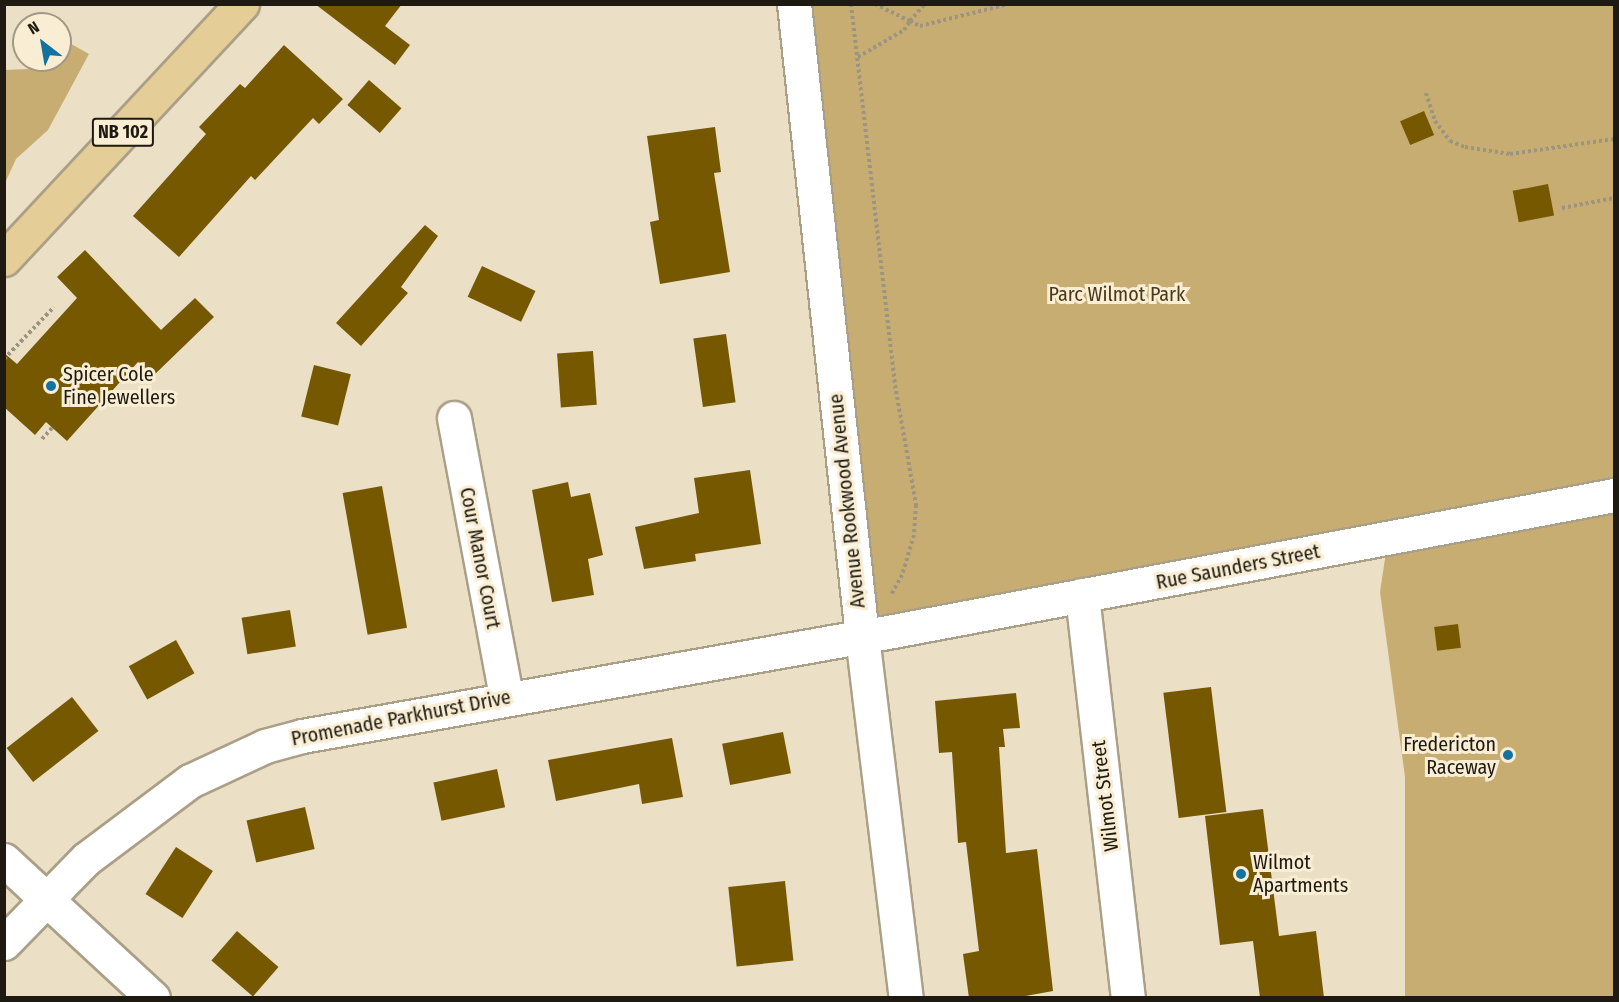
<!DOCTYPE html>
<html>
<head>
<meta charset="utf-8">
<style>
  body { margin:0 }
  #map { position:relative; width:1619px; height:1002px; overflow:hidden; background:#ebdfc6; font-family:"Fira Sans Condensed",sans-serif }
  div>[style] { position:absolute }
  .green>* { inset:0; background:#c8ad72 }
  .building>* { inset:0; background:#765801; transform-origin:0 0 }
  .path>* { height:4px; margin-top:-2px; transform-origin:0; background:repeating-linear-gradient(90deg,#9c9381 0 3px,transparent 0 6px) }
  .roads { filter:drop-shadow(2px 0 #aa9f87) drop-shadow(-2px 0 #aa9f87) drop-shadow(0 2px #aa9f87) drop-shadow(0 -2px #aa9f87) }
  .minor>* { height:33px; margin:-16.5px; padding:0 16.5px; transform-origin:16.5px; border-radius:16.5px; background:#fff }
  .primary>* { height:33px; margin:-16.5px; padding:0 16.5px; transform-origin:16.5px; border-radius:16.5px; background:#e4cd96 }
  .dots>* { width:16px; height:16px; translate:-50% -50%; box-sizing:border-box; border:3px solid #f9edd3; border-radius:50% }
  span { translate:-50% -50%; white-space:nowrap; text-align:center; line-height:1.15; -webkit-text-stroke:6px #f9edd3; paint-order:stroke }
  .shield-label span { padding:2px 4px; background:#f9edd3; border:2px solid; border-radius:4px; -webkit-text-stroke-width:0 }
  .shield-label { font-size:18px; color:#1e1a11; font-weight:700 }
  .park-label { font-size:20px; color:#483a1b }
  .poi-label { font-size:20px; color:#1e1a11 }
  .left { translate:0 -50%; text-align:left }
  .right { translate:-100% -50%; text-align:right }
  .street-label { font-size:20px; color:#1e1a11 }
  .frame { position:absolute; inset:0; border:6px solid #1e1a11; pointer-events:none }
  .north { position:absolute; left:12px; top:12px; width:60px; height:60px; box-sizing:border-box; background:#f9edd3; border:2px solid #a19985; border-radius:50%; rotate:329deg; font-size:16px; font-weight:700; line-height:24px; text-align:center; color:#1e1a11 }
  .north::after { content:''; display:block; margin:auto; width:21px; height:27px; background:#1273a1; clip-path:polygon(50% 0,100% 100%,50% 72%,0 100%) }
</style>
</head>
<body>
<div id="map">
  <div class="green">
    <div style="clip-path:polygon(794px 5px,1614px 5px,1614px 997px,1405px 997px,1405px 777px,1380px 592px,1388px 539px,862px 636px)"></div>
    <div style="clip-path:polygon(64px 40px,89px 54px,48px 130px,16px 159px,5px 183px,5px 70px,28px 69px,40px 60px,60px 60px,60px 44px)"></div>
  </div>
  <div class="building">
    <div style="clip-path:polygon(315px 4px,402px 4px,385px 26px,410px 45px,395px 65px)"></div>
    <div style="clip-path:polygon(284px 45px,343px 99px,319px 124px,313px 118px,255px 180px,251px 176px,179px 257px,133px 216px,206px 134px,199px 127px,240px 84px,245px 88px)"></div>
    <div style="left:369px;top:80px;width:43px;height:33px;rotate:41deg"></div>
    <div style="left:1424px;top:111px;width:26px;height:26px;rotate:67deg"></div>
    <div style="clip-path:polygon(715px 127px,721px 172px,714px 173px,730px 272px,660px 284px,650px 222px,659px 220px,647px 136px)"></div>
    <div style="left:1548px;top:184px;width:32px;height:36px;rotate:79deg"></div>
    <div style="clip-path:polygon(425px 225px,438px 236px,401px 287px,408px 293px,361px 346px,336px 323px)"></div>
    <div style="clip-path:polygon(85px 250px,161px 330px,195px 298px,214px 317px,152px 377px,138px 362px,67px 441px,46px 422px,35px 435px,4px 407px,4px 353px,17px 364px,77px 298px,57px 277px)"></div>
    <div style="left:482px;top:266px;width:59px;height:34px;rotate:25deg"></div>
    <div style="left:726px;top:334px;width:69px;height:33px;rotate:82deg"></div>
    <div style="left:593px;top:351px;width:54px;height:36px;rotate:86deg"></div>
    <div style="left:314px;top:365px;width:38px;height:53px;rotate:14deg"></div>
    <div style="clip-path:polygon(750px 470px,761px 544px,695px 554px,696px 561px,644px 569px,635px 527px,699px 513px,694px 478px)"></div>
    <div style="clip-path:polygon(568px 482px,571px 497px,590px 493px,603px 555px,588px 559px,594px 595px,552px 602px,532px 490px)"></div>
    <div style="left:382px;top:486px;width:144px;height:40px;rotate:80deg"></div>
    <div style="left:290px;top:610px;width:37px;height:49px;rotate:81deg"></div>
    <div style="left:1458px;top:624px;width:24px;height:24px;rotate:83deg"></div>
    <div style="left:176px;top:640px;width:38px;height:54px;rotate:61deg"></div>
    <div style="left:1211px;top:687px;width:126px;height:48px;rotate:83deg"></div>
    <div style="clip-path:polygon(1016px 693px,1020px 728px,1003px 729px,1005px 747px,999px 747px,1006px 853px,1037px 849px,1053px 991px,1015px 998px,969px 998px,963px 954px,979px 951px,966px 842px,958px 843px,952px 752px,939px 753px,935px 701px)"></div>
    <div style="left:72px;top:697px;width:43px;height:83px;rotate:52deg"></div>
    <div style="left:783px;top:732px;width:42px;height:62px;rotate:79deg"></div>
    <div style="clip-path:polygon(672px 738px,683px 797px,642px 804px,639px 784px,556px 801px,548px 760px)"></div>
    <div style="left:497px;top:769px;width:39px;height:65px;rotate:78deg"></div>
    <div style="left:305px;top:807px;width:43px;height:60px;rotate:77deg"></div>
    <div style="clip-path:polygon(1263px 809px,1279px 936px,1316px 931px,1324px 998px,1260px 998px,1253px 941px,1220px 945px,1205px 816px)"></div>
    <div style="left:176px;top:847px;width:44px;height:56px;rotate:33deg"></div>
    <div style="left:785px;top:881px;width:80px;height:57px;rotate:84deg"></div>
    <div style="left:237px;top:931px;width:55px;height:39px;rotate:41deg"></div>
  </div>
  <div class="path">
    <div style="left:851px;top:4px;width:390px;rotate:83.4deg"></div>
    <div style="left:896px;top:391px;width:116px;rotate:80deg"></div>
    <div style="left:916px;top:505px;width:30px;rotate:94deg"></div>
    <div style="left:914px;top:535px;width:42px;rotate:106.7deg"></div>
    <div style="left:902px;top:575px;width:23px;rotate:119deg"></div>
    <div style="left:875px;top:4px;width:39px;rotate:26deg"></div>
    <div style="left:910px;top:21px;width:23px;rotate:-49deg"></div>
    <div style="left:858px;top:57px;width:53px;rotate:-30.4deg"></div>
    <div style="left:904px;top:30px;width:11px;rotate:-56deg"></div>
    <div style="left:910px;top:21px;width:11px;rotate:27deg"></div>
    <div style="left:920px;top:26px;width:92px;rotate:-13.9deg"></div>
    <div style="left:1426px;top:93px;width:29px;rotate:72deg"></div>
    <div style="left:1435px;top:121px;width:25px;rotate:53deg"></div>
    <div style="left:1450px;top:141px;width:16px;rotate:22deg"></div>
    <div style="left:1465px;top:147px;width:46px;rotate:8.8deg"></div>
    <div style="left:1510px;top:154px;width:105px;rotate:-8.2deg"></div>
    <div style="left:1562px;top:208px;width:53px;rotate:-10.9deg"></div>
    <div style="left:4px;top:359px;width:72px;rotate:-46.1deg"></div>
    <div style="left:42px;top:439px;width:15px;rotate:-48deg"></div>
  </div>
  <div class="roads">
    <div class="minor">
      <div style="left:794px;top:4px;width:636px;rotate:83.86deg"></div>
      <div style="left:862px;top:636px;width:365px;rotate:83.1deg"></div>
      <div style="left:454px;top:418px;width:284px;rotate:79.4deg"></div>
      <div style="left:1082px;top:595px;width:406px;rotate:83.5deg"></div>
      <div style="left:4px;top:860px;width:203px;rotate:42.8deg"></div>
      <div style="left:4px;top:943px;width:117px;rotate:-45.7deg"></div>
      <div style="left:86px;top:859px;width:130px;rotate:-36.9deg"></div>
      <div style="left:190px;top:781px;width:83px;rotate:-25deg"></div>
      <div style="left:265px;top:746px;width:38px;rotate:-15deg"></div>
      <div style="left:302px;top:736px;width:600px;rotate:-10.07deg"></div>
      <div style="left:893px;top:631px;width:734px;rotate:-10.68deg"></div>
    </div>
    <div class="primary">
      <div style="left:4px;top:259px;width:349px;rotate:-47deg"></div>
    </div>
  </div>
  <div class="dots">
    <div style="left:51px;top:386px;background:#1273a1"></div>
    <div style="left:1508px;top:755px;background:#1273a1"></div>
    <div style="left:1241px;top:874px;background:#1273a1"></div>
  </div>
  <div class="shield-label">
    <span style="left:123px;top:132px">NB 102</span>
  </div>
  <div class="park-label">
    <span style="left:1117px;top:294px">Parc Wilmot Park</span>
  </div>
  <div class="poi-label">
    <span class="left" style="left:63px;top:386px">Spicer Cole<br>Fine Jewellers</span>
    <span class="right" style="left:1496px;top:756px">Fredericton<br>Raceway</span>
    <span class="left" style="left:1253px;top:874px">Wilmot<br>Apartments</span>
  </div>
  <div class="street-label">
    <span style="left:847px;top:501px;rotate:-96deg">Avenue Rookwood Avenue</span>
    <span style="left:480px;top:558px;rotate:79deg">Cour Manor Court</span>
    <span style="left:1238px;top:567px;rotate:-11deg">Rue Saunders Street</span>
    <span style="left:401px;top:718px;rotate:-11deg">Promenade Parkhurst Drive</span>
    <span style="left:1105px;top:796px;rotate:-97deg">Wilmot Street</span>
  </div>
  <div class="frame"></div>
  <div class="north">N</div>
</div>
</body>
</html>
